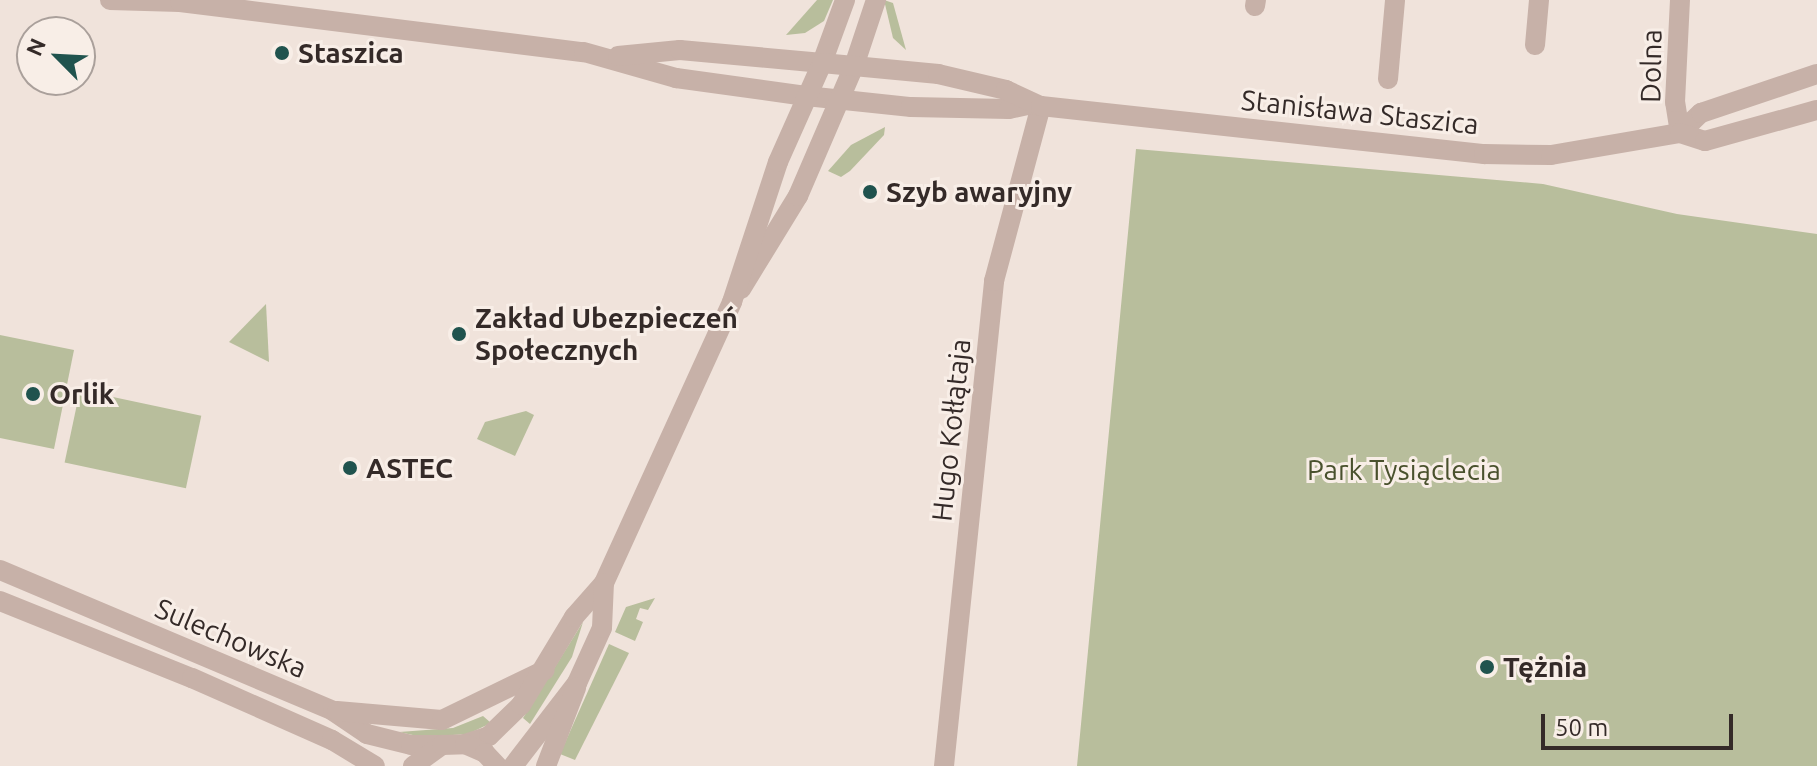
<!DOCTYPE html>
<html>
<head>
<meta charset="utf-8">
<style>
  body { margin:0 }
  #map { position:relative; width:1817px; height:766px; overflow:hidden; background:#f0e3db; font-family:Ubuntu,sans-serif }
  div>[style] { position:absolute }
  .green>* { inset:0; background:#b8be9c; transform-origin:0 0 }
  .minor>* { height:20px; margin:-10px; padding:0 10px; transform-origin:10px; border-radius:10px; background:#c7b1a8 }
  .tertiary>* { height:20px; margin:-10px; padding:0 10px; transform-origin:10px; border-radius:10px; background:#c7b1a8 }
  .dots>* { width:22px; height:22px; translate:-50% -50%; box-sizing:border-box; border:4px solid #f8eee7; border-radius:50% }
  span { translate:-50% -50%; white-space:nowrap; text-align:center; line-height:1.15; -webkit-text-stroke:6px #f8eee7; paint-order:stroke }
  .poi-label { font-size:28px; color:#342a28; font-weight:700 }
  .left { translate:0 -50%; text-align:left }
  .street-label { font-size:28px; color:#342a28 }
  .park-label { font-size:28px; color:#49512d }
  .north { position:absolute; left:16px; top:16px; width:80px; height:80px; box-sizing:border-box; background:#f8eee7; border:2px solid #aaa09b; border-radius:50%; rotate:294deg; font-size:22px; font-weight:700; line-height:32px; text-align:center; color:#342a28 }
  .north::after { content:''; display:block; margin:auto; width:28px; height:36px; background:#20534e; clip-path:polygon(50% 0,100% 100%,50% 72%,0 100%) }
  .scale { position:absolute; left:1541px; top:714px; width:192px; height:36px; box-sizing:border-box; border:4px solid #342a28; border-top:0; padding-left:10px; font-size:24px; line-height:28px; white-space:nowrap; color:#342a28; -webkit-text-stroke:6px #f8eee7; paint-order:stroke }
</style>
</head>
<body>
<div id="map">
  <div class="green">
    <div style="clip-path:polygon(817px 0,833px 0,824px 21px,805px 33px,786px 35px)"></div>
    <div style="clip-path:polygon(884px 0,893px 3px,906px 50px,893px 38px)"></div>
    <div style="clip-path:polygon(885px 127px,884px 135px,850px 171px,841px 177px,828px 171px,851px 145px)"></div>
    <div style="clip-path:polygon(1136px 149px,1543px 184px,1677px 214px,1817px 234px,1817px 766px,1077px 766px)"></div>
    <div style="clip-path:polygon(266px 304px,269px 362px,229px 342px)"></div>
    <div style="clip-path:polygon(0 335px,74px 350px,54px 449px,0 438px)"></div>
    <div style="left:80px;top:390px;width:124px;height:74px;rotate:12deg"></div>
    <div style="clip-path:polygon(526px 411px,534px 415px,515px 456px,477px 439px,485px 422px)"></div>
    <div style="clip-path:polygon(655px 598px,648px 610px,640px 608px,636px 619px,643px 622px,635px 641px,615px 632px,626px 607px)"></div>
    <div style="clip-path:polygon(583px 622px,572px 657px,530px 724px,523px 718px)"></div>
    <div style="clip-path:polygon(609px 644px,629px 653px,575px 760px,560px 754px)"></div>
    <div style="clip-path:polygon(483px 716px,491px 723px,468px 734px,422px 737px,399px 732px,453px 728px)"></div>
  </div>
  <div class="minor">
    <div style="left:110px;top:0;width:70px;rotate:1.6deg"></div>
    <div style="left:180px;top:2px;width:407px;rotate:7.1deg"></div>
    <div style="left:584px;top:52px;width:96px;rotate:15.8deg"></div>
    <div style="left:676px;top:78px;width:131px;rotate:7.9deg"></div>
    <div style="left:1255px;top:6px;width:6px;rotate:-81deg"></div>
    <div style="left:1535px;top:45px;width:45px;rotate:-84.9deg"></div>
    <div style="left:618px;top:56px;width:62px;rotate:-5.5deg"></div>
    <div style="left:680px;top:50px;width:143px;rotate:5.2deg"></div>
    <div style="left:822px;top:63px;width:67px;rotate:-69.9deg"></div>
    <div style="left:854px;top:66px;width:70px;rotate:-71.6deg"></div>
    <div style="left:1388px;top:79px;width:79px;rotate:-84.9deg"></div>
    <div style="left:1680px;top:133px;width:31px;rotate:-99deg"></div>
    <div style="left:1675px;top:102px;width:102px;rotate:-87.2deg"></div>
    <div style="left:944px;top:766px;width:488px;rotate:-84.1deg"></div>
    <div style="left:994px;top:281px;width:181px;rotate:-75deg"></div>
  </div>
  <div class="tertiary">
    <div style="left:806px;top:96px;width:106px;rotate:6deg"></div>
    <div style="left:911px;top:107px;width:98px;rotate:1.2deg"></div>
    <div style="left:1009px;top:109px;width:25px;rotate:-12deg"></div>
    <div style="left:1680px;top:133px;width:29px;rotate:-44deg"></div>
    <div style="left:1701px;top:113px;width:122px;rotate:-18.6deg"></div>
    <div style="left:741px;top:289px;width:109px;rotate:-58.5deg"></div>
    <div style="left:798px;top:196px;width:142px;rotate:-66.7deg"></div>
    <div style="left:0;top:570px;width:362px;rotate:22.9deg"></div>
    <div style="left:333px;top:711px;width:41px;rotate:34.1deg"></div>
    <div style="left:367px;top:734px;width:45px;rotate:14deg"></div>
    <div style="left:411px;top:745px;width:31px"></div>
    <div style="left:0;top:601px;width:207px;rotate:21.9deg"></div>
    <div style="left:192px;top:678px;width:153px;rotate:23.9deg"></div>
    <div style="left:332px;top:740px;width:50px;rotate:31.2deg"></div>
    <div style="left:337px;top:711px;width:105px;rotate:4.9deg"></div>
    <div style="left:442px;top:720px;width:114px;rotate:-25.9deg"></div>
    <div style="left:465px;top:744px;width:25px;rotate:-18deg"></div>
    <div style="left:489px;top:736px;width:45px;rotate:-44.1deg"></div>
    <div style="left:521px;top:705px;width:103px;rotate:-58.9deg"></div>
    <div style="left:574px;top:617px;width:45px;rotate:-48.6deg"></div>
    <div style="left:604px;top:583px;width:309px;rotate:-65.5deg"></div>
    <div style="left:732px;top:302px;width:147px;rotate:-71.8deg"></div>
    <div style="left:778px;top:162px;width:108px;rotate:-66deg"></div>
    <div style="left:822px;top:63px;width:117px;rotate:5.4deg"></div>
    <div style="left:938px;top:74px;width:70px;rotate:13.2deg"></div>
    <div style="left:1006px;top:90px;width:38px;rotate:25deg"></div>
    <div style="left:1041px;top:106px;width:446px;rotate:6.2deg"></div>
    <div style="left:1484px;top:154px;width:67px;rotate:0.9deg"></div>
    <div style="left:1551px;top:155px;width:131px;rotate:-9.7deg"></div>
    <div style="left:1680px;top:133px;width:26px;rotate:18deg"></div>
    <div style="left:1705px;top:141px;width:116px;rotate:-15.5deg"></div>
    <div style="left:413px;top:766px;width:36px;rotate:-36deg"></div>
    <div style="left:442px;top:745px;width:23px;rotate:-2deg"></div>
    <div style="left:465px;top:744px;width:22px;rotate:24deg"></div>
    <div style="left:485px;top:753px;width:18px;rotate:47deg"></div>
    <div style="left:513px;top:766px;width:105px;rotate:-52.4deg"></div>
    <div style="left:577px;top:683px;width:60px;rotate:-65.6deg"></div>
    <div style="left:602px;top:628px;width:45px;rotate:-87.5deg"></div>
    <div style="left:546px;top:766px;width:84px;rotate:-69deg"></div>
  </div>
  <div class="dots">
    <div style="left:282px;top:53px;background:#20534e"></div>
    <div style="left:870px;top:192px;background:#20534e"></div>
    <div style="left:459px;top:334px;background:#20534e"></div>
    <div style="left:33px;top:394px;background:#20534e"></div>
    <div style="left:350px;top:468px;background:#20534e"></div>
    <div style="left:1487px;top:667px;background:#20534e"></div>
  </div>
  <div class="poi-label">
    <span class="left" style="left:298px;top:53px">Staszica</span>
    <span class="left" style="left:886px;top:192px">Szyb awaryjny</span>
    <span class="left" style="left:475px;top:334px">Zakład Ubezpieczeń<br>Społecznych</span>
    <span class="left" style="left:49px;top:394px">Orlik</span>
    <span class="left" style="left:366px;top:468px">ASTEC</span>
    <span class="left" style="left:1503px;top:667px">Tężnia</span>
  </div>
  <div class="street-label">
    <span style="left:1651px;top:66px;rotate:-89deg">Dolna</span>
    <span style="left:1360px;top:112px;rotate:6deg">Stanisława Staszica</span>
    <span style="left:951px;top:430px;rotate:-84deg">Hugo Kołłątaja</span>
    <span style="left:231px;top:638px;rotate:23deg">Sulechowska</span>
  </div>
  <div class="park-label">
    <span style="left:1404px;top:470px">Park Tysiąclecia</span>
  </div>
  <div class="north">N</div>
  <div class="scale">50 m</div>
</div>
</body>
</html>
